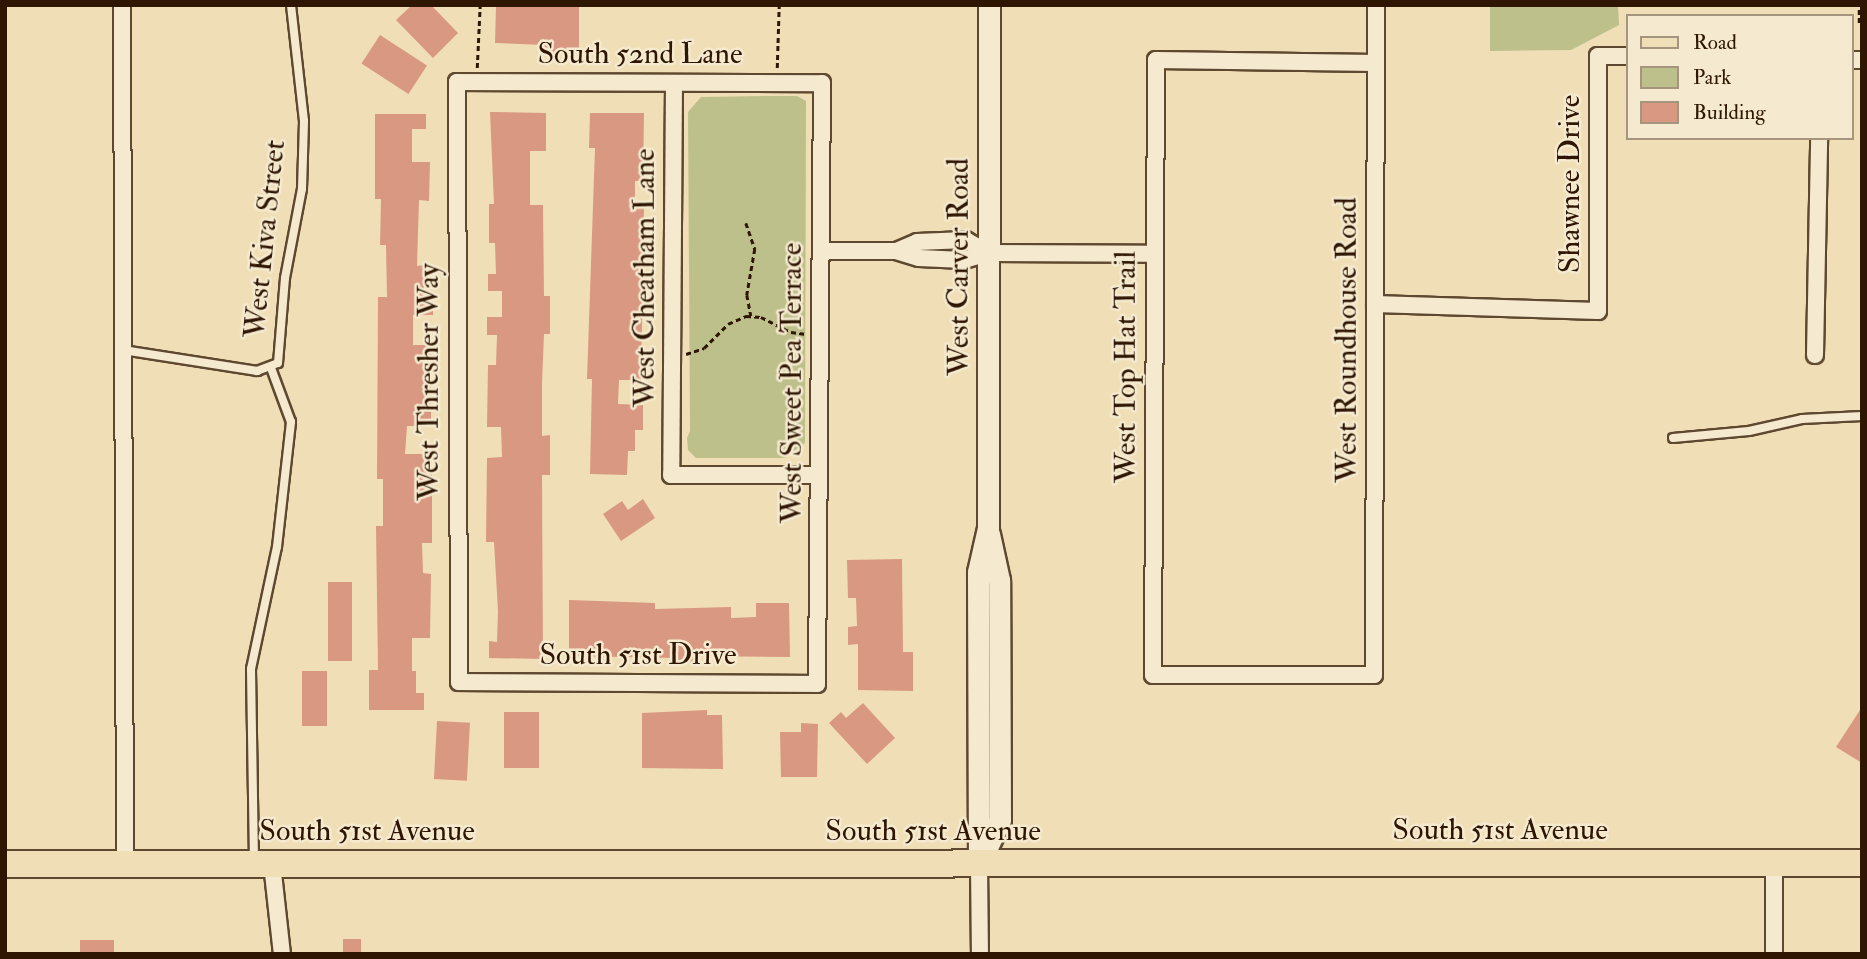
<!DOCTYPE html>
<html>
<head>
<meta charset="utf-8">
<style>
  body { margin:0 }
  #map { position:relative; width:1867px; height:959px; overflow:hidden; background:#f0deb6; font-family:"IM FELL Double Pica",serif }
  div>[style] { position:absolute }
  .green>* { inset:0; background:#bec08b }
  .building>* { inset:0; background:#d99882; transform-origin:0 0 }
  .path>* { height:2.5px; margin-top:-1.25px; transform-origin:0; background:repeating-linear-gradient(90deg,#2e1602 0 5px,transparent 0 8.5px) }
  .roads { filter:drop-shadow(2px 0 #5e482f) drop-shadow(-2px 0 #5e482f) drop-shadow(0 2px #5e482f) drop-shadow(0 -2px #5e482f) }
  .service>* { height:8px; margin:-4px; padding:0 4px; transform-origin:4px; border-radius:4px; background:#f5ead0 }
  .minor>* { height:16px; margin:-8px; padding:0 8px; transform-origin:8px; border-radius:8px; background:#f5ead0 }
  .tertiary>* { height:21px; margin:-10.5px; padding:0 10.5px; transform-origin:10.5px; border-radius:10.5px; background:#f5ead0 }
  .primary>* { height:26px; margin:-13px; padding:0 13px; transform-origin:13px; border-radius:13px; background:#f0deb6 }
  span { translate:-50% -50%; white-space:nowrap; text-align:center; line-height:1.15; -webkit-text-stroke:5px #f5ead0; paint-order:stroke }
  .street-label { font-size:30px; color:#2e1602 }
  .frame { position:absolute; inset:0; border:7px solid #2e1602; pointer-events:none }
  .legend { position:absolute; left:1626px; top:14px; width:228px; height:126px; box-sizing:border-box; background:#f5ead0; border:2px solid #a5957e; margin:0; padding:9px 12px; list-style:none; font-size:21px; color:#2e1602 }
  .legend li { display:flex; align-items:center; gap:14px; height:35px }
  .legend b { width:35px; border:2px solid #a5957e }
</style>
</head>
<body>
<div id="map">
  <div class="green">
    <div style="clip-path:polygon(1490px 5px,1618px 5px,1619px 25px,1571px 50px,1490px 51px)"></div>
    <div style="clip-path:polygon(768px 96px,797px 96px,806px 101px,805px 443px,785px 458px,696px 458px,688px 450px,687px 438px,690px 431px,688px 112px,701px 97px)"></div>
  </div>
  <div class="building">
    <div style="clip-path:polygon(412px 5px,431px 5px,458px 33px,433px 58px,396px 20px)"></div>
    <div style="clip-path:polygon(579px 5px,579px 53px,544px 53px,544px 45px,495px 43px,496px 6px)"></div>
    <div style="left:380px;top:35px;width:56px;height:34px;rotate:33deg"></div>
    <div style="clip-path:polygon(490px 112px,546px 113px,546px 151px,530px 151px,530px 205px,543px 205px,544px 296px,550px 296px,550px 334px,544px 334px,542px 383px,542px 436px,550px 435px,550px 475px,542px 475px,543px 659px,489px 658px,489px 641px,497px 642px,498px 611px,494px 542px,486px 542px,487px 458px,502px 457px,501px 427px,487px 427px,488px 365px,496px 365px,497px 335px,487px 335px,487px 317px,502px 317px,502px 291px,488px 291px,488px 274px,496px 274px,495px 243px,489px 243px,489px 204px,494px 204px)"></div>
    <div style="clip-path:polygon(590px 113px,644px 113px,643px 181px,635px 181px,635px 207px,644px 207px,641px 380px,619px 380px,618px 404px,643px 405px,643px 430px,635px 430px,635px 451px,628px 451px,627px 475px,590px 474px,592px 379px,587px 379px,595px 148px,589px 148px)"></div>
    <div style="clip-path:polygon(375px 114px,426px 114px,426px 129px,412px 129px,412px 162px,430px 162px,429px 201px,419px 200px,417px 266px,424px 265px,424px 297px,433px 297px,433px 315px,413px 315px,413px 345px,431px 345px,431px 426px,407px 426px,405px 454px,432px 454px,432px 543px,422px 543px,423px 573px,431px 574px,430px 638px,412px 638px,412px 671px,416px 671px,416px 693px,424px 693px,424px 710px,369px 710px,369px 670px,378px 670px,376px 526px,383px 526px,383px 479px,377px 479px,378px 297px,387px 297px,386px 245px,380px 245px,381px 199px,375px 199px)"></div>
    <div style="clip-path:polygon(643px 499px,655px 518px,621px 541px,603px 514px,622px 501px,628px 510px)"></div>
    <div style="clip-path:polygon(902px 559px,903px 652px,913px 652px,913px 691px,858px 690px,858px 644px,848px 645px,848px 627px,857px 626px,856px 598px,848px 598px,847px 560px)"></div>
    <div style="left:328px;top:582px;width:24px;height:79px"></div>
    <div style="clip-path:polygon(569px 600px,655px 603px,655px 609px,731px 607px,731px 618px,756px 617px,756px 603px,789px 603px,790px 657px,695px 656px,695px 662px,676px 662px,676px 658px,569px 656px)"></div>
    <div style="left:302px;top:671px;width:25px;height:55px"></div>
    <div style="clip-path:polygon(863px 703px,895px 738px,867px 764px,829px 723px,841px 712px,846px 718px)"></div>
    <div style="clip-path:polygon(1862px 707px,1862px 763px,1836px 747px)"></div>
    <div style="clip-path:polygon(707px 710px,707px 715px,722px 715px,723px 769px,642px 768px,642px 713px)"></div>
    <div style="left:504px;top:712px;width:35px;height:56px"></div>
    <div style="left:437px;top:721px;width:33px;height:58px;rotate:3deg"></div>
    <div style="clip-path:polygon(801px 723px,818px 724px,817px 777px,781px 777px,780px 732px,801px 732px)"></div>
    <div style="left:343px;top:939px;width:18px;height:15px"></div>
    <div style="left:80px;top:940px;width:34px;height:14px"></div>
  </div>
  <div class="path">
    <div style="left:1859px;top:23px;width:18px;rotate:-90deg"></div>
    <div style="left:477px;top:68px;width:63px;rotate:-87.3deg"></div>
    <div style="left:777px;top:68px;width:63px;rotate:-88.2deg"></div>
    <div style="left:746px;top:223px;width:28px;rotate:71deg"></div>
    <div style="left:755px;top:249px;width:47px;rotate:99.9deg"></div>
    <div style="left:747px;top:295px;width:21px;rotate:79deg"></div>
    <div style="left:686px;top:354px;width:19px;rotate:-18deg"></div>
    <div style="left:704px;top:348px;width:34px;rotate:-45deg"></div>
    <div style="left:728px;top:324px;width:20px;rotate:-24deg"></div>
    <div style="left:746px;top:316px;width:15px;rotate:4deg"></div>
    <div style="left:761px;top:317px;width:34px;rotate:27deg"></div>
    <div style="left:791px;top:332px;width:15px;rotate:8deg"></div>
  </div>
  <div class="roads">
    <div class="service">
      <div style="left:123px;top:350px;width:136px;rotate:8.9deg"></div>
      <div style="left:257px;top:371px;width:22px;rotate:-21deg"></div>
      <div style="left:278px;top:363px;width:85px;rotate:-85.3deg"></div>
      <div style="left:285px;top:278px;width:91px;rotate:-79.2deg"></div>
      <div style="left:302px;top:189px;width:68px;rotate:-88.3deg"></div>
      <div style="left:304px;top:121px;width:117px;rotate:-96.4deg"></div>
      <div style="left:1673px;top:438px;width:76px;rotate:-5.3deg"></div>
      <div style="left:1749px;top:431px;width:54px;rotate:-12.8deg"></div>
      <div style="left:1802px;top:419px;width:60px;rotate:-2.9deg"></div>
      <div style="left:254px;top:861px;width:192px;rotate:-90.9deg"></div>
      <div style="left:251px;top:669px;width:125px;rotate:-78deg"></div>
      <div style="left:277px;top:547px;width:126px;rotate:-83.6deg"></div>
      <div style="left:291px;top:422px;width:58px;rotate:-110.3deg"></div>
    </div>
    <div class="minor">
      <div style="left:122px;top:5px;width:859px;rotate:89.8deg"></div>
      <div style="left:1851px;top:60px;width:11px"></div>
      <div style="left:1376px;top:63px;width:220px;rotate:-179.2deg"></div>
      <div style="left:1156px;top:60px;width:615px;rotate:90.28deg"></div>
      <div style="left:1153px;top:675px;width:221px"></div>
      <div style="left:1374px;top:675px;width:670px;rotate:-89.83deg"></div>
      <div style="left:457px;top:82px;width:365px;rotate:0.2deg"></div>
      <div style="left:822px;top:83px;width:601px;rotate:90.48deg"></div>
      <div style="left:817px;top:684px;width:358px;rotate:-179.7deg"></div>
      <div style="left:459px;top:682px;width:600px;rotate:-90.19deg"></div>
      <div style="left:674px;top:83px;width:392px;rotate:90.4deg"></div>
      <div style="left:671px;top:475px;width:148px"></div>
      <div style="left:821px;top:251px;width:75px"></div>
      <div style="left:896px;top:251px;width:24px;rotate:17deg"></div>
      <div style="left:919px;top:258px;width:45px;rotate:2.5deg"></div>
      <div style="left:964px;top:260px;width:25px;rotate:-16deg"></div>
      <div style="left:988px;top:253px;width:167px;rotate:0.3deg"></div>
      <div style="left:896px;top:251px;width:23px;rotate:-23deg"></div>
      <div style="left:917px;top:242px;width:49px;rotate:-2.3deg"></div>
      <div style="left:966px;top:240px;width:26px;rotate:31deg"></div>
      <div style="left:1375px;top:304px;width:223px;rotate:1.8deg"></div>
      <div style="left:1598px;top:311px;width:255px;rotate:-90deg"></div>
      <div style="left:1598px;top:56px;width:29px"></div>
      <div style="left:1815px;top:355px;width:217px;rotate:-88.9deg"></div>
      <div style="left:272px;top:864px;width:91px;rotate:83.7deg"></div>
      <div style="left:979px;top:864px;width:90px;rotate:89.4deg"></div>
      <div style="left:1774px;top:954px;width:91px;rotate:-90deg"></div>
    </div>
    <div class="tertiary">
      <div style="left:981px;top:860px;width:44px;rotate:-64.6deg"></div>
      <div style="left:1000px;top:820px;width:240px;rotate:-90.2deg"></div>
      <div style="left:999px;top:580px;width:47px;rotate:-102.3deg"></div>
      <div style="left:979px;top:864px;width:292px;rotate:-90.2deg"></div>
      <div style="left:978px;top:572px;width:45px;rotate:-77.2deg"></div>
      <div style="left:988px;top:528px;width:523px;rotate:-89.89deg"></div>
    </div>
    <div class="primary">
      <div style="left:5px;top:864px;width:1857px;rotate:-0.03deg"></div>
    </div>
  </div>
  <div class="street-label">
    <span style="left:640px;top:54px">South 52nd Lane</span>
    <span style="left:1570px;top:184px;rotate:-90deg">Shawnee Drive</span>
    <span style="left:265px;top:239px;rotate:-84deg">West Kiva Street</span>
    <span style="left:959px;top:267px;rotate:-90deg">West Carver Road</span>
    <span style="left:645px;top:278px;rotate:-90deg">West Cheatham Lane</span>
    <span style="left:1347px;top:340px;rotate:-90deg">West Roundhouse Road</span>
    <span style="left:1126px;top:367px;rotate:-90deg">West Top Hat Trail</span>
    <span style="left:429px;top:382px;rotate:-90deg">West Thresher Way</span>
    <span style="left:792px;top:383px;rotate:-90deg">West Sweet Pea Terrace</span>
    <span style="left:638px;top:655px">South 51st Drive</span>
    <span style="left:1500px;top:830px">South 51st Avenue</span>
    <span style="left:367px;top:831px">South 51st Avenue</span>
    <span style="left:933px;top:831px">South 51st Avenue</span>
  </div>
  <div class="frame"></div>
  <ul class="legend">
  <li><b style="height:9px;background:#f0deb6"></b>Road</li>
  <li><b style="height:19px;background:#bec08b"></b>Park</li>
  <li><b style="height:19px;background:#d99882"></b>Building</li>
  </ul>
</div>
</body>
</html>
